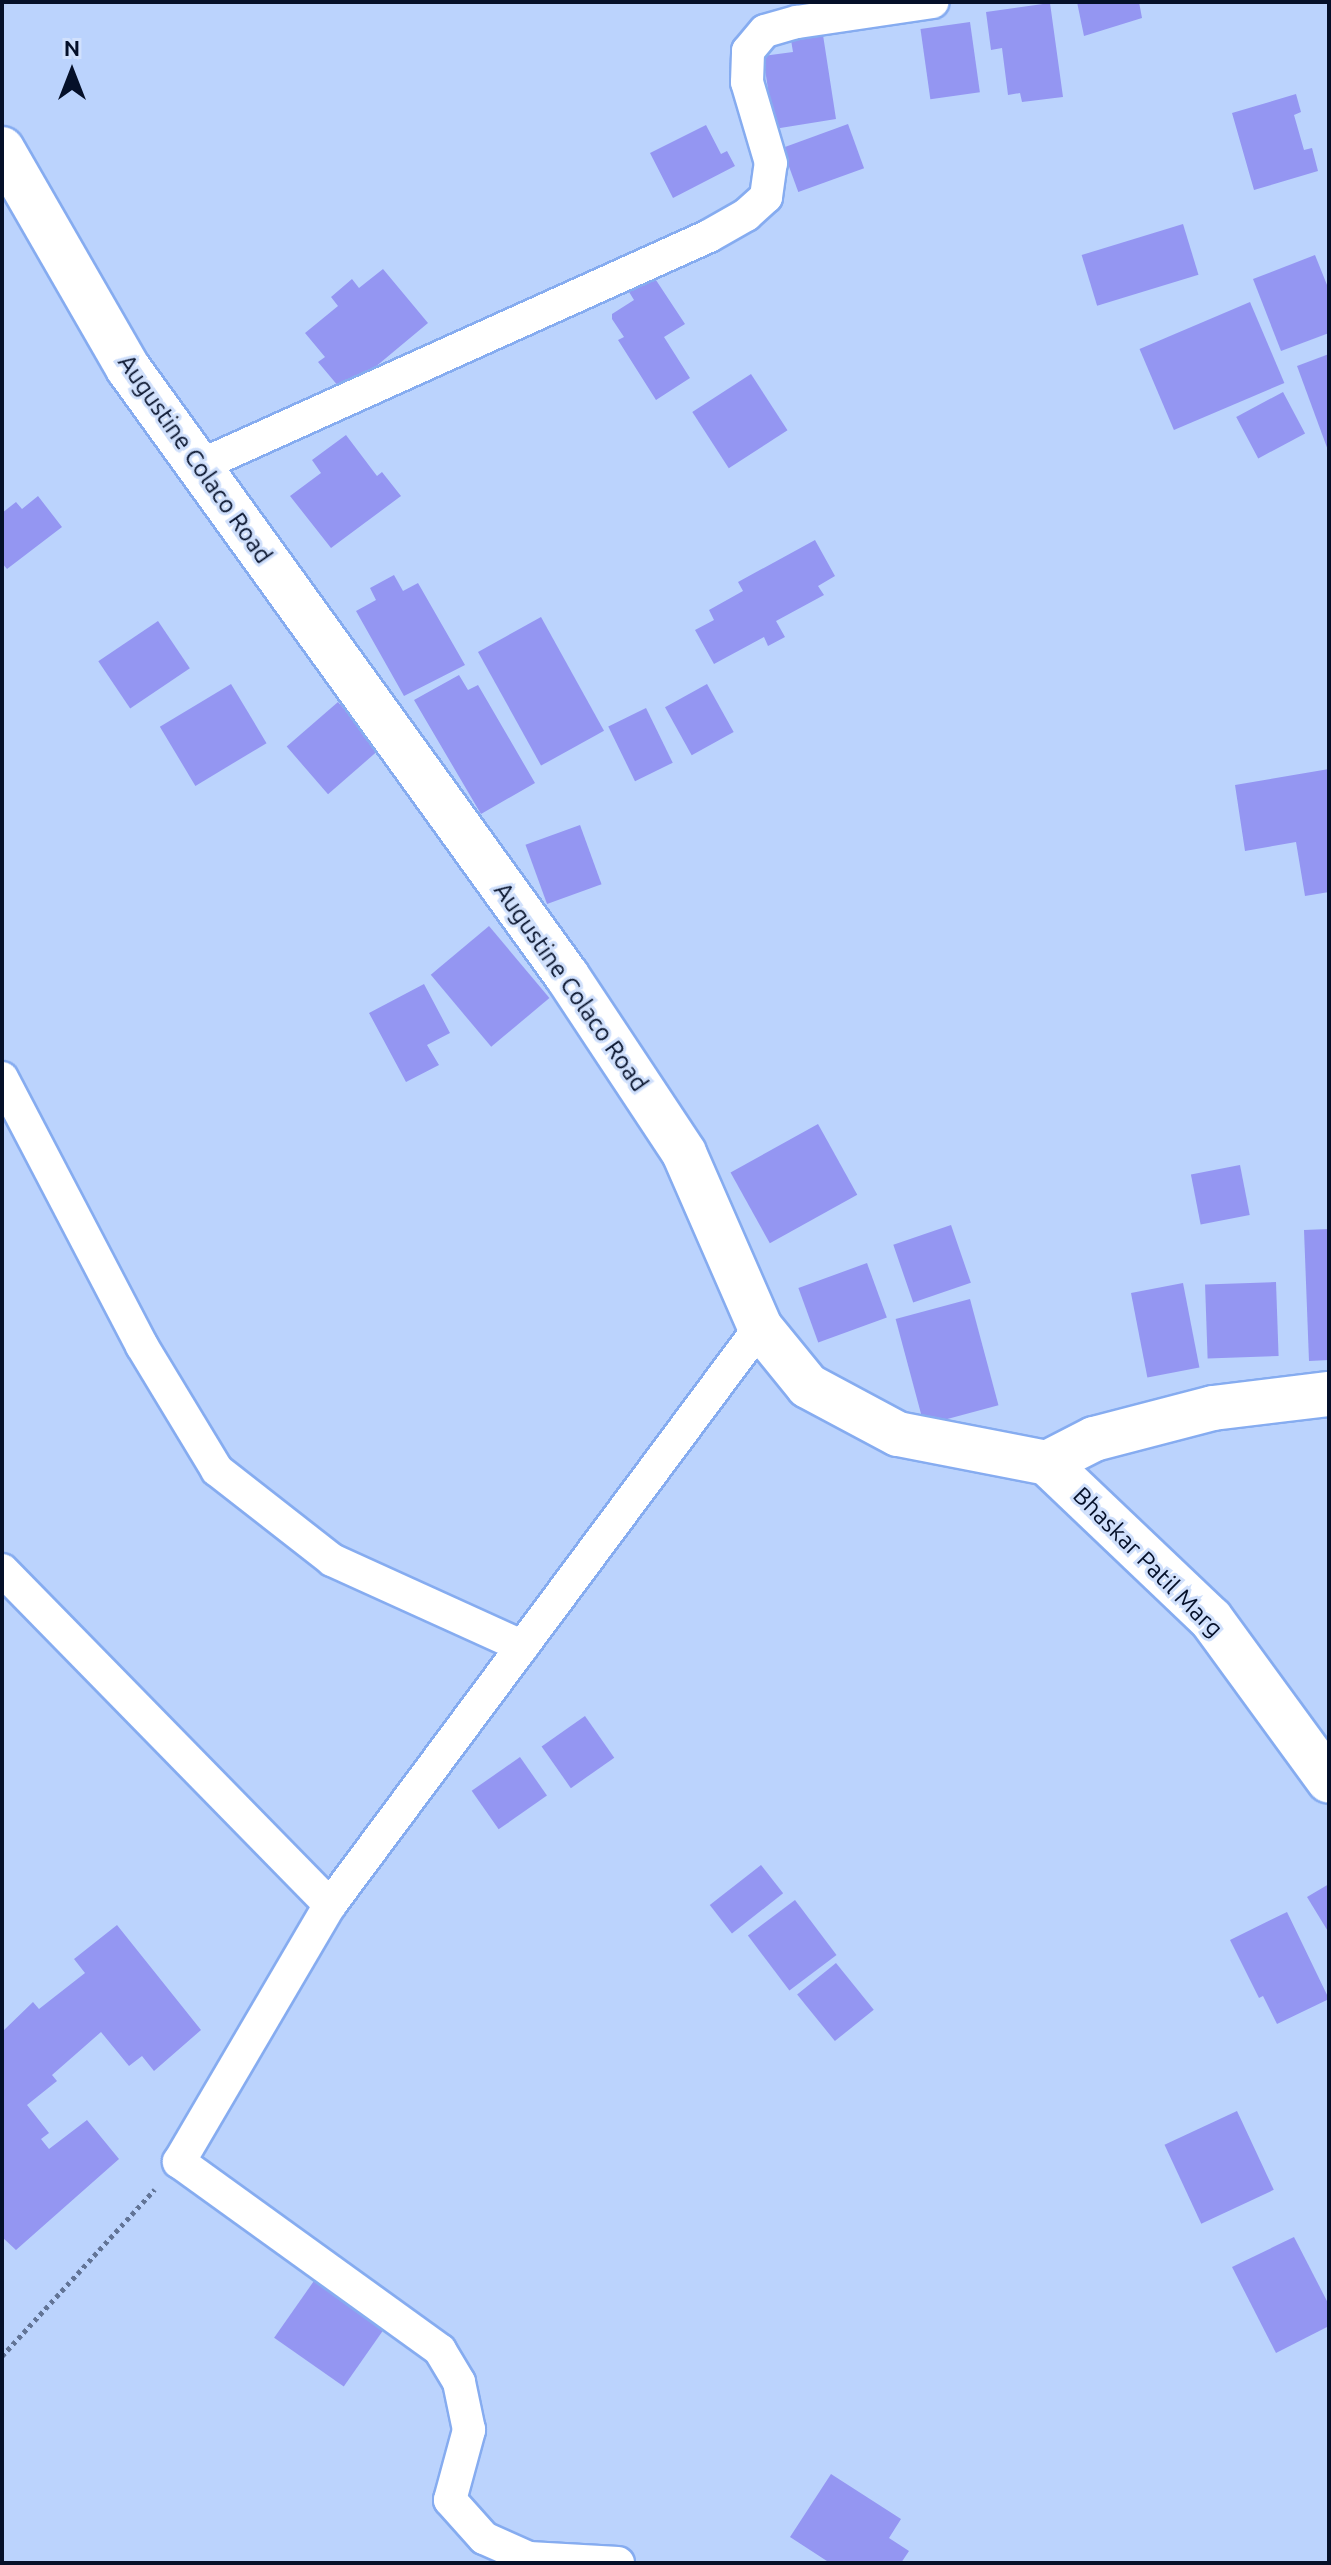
<!DOCTYPE html>
<html>
<head>
<meta charset="utf-8">
<style>
  body { margin:0 }
  #map { position:relative; width:1331px; height:2565px; overflow:hidden; background:#bbd3fd; font-family:Ubuntu,sans-serif }
  div>[style] { position:absolute }
  .building>* { inset:0; background:#9496f2; transform-origin:0 0 }
  .path>* { height:5px; margin-top:-2.5px; transform-origin:0; background:repeating-linear-gradient(90deg,#627496 0 4px,transparent 0 8px) }
  .roads { filter:drop-shadow(2px 0 #86acf0) drop-shadow(-2px 0 #86acf0) drop-shadow(0 2px #86acf0) drop-shadow(0 -2px #86acf0) }
  .street>* { height:32px; margin:-16px; padding:0 16px; transform-origin:16px; border-radius:16px; background:#fff }
  .secondary>* { height:44px; margin:-22px; padding:0 22px; transform-origin:22px; border-radius:22px; background:#fff }
  span { translate:-50% -50%; white-space:nowrap; text-align:center; line-height:1.15; -webkit-text-stroke:6px #d0e0fc; paint-order:stroke }
  .street-label { font-size:24px; color:#051029 }
  .frame { position:absolute; inset:0; border:4px solid #051029; pointer-events:none }
  .north { position:absolute; left:32px; top:32px; width:80px; height:80px; -webkit-text-stroke:6px #d0e0fc; paint-order:stroke; rotate:0deg; font-size:22px; font-weight:700; line-height:32px; text-align:center; color:#051029 }
  .north::after { content:''; display:block; margin:auto; width:28px; height:36px; background:#051029; clip-path:polygon(50% 0,100% 100%,50% 72%,0 100%) }
</style>
</head>
<body>
<div id="map">
  <div class="building">
    <div style="clip-path:polygon(1077px 2px,1139px 2px,1142px 18px,1084px 36px)"></div>
    <div style="clip-path:polygon(1050px 3px,1063px 97px,1022px 102px,1020px 93px,1008px 95px,1002px 48px,991px 50px,986px 12px)"></div>
    <div style="left:970px;top:22px;width:71px;height:50px;rotate:82deg"></div>
    <div style="clip-path:polygon(823px 35px,836px 119px,774px 129px,763px 56px,793px 52px,791px 40px)"></div>
    <div style="clip-path:polygon(1296px 94px,1301px 112px,1294px 115px,1304px 150px,1312px 148px,1318px 171px,1254px 190px,1232px 113px)"></div>
    <div style="left:848px;top:124px;width:47px;height:70px;rotate:70deg"></div>
    <div style="clip-path:polygon(706px 125px,721px 154px,727px 151px,735px 166px,673px 198px,650px 153px)"></div>
    <div style="left:1183px;top:224px;width:53px;height:106px;rotate:73deg"></div>
    <div style="clip-path:polygon(1315px 255px,1329px 290px,1329px 333px,1281px 351px,1253px 279px)"></div>
    <div style="clip-path:polygon(383px 269px,428px 323px,344px 393px,318px 362px,325px 357px,305px 333px,338px 306px,331px 297px,352px 279px,359px 288px)"></div>
    <div style="clip-path:polygon(650px 271px,685px 324px,664px 337px,690px 378px,656px 400px,618px 340px,624px 337px,612px 319px,612px 314px,634px 300px,626px 287px)"></div>
    <div style="left:1250px;top:302px;width:88px;height:120px;rotate:67deg"></div>
    <div style="clip-path:polygon(1329px 354px,1329px 453px,1297px 366px)"></div>
    <div style="left:751px;top:374px;width:67px;height:70px;rotate:57deg"></div>
    <div style="left:1283px;top:392px;width:47px;height:53px;rotate:62deg"></div>
    <div style="clip-path:polygon(346px 435px,377px 476px,382px 472px,401px 496px,331px 548px,290px 496px,321px 473px,312px 460px)"></div>
    <div style="clip-path:polygon(38px 496px,62px 527px,7px 569px,2px 563px,2px 513px,16px 502px,22px 509px)"></div>
    <div style="clip-path:polygon(815px 540px,835px 576px,818px 586px,824px 595px,776px 621px,785px 637px,768px 646px,764px 637px,714px 664px,695px 630px,714px 620px,709px 610px,743px 591px,738px 582px)"></div>
    <div style="clip-path:polygon(394px 575px,403px 591px,418px 583px,465px 665px,404px 696px,356px 611px,376px 600px,370px 588px)"></div>
    <div style="left:541px;top:617px;width:130px;height:72px;rotate:61deg"></div>
    <div style="left:158px;top:621px;width:57px;height:72px;rotate:56deg"></div>
    <div style="clip-path:polygon(459px 675px,468px 690px,478px 685px,535px 783px,481px 814px,414px 700px)"></div>
    <div style="left:231px;top:684px;width:69px;height:83px;rotate:59deg"></div>
    <div style="left:707px;top:684px;width:55px;height:48px;rotate:61deg"></div>
    <div style="left:338px;top:702px;width:63px;height:68px;rotate:49deg"></div>
    <div style="left:646px;top:708px;width:61px;height:42px;rotate:64deg"></div>
    <div style="clip-path:polygon(1329px 769px,1329px 892px,1305px 896px,1296px 842px,1245px 851px,1235px 785px)"></div>
    <div style="left:580px;top:825px;width:63px;height:58px;rotate:70deg"></div>
    <div style="left:489px;top:926px;width:94px;height:76px;rotate:50deg"></div>
    <div style="clip-path:polygon(424px 984px,450px 1033px,427px 1045px,439px 1065px,406px 1082px,369px 1013px)"></div>
    <div style="left:818px;top:1124px;width:81px;height:100px;rotate:61deg"></div>
    <div style="left:1240px;top:1165px;width:51px;height:50px;rotate:79deg"></div>
    <div style="left:951px;top:1225px;width:61px;height:61px;rotate:71deg"></div>
    <div style="clip-path:polygon(1329px 1229px,1329px 1360px,1309px 1361px,1304px 1230px)"></div>
    <div style="left:867px;top:1263px;width:58px;height:73px;rotate:70deg"></div>
    <div style="left:1276px;top:1282px;width:74px;height:71px;rotate:88deg"></div>
    <div style="left:1183px;top:1283px;width:86px;height:53px;rotate:79deg"></div>
    <div style="left:970px;top:1299px;width:110px;height:77px;rotate:75deg"></div>
    <div style="left:585px;top:1716px;width:51px;height:53px;rotate:55deg"></div>
    <div style="left:520px;top:1757px;width:47px;height:59px;rotate:55deg"></div>
    <div style="left:761px;top:1865px;width:36px;height:65px;rotate:52deg"></div>
    <div style="clip-path:polygon(1329px 1884px,1329px 1933px,1307px 1897px)"></div>
    <div style="left:795px;top:1900px;width:69px;height:59px;rotate:53deg"></div>
    <div style="clip-path:polygon(1287px 1912px,1329px 1999px,1277px 2024px,1263px 1996px,1259px 1998px,1230px 1940px)"></div>
    <div style="clip-path:polygon(117px 1925px,201px 2030px,154px 2071px,142px 2056px,129px 2066px,101px 2032px,52px 2075px,57px 2081px,27px 2105px,49px 2133px,41px 2139px,49px 2149px,87px 2120px,119px 2159px,16px 2250px,2px 2237px,2px 2032px,33px 2002px,39px 2009px,85px 1973px,74px 1959px)"></div>
    <div style="left:836px;top:1963px;width:60px;height:50px;rotate:51deg"></div>
    <div style="left:1237px;top:2111px;width:87px;height:80px;rotate:65deg"></div>
    <div style="clip-path:polygon(1294px 2237px,1329px 2305px,1329px 2326px,1276px 2353px,1232px 2267px)"></div>
    <div style="left:316px;top:2278px;width:85px;height:73px;rotate:35deg"></div>
    <div style="clip-path:polygon(831px 2474px,901px 2519px,889px 2538px,909px 2551px,901px 2563px,830px 2563px,790px 2537px)"></div>
  </div>
  <div class="path">
    <div style="left:2px;top:2356px;width:226px;rotate:-47.5deg"></div>
  </div>
  <div class="roads">
    <div class="street">
      <div style="left:199px;top:466px;width:559px;rotate:-24.27deg"></div>
      <div style="left:709px;top:236px;width:43px;rotate:-29.6deg"></div>
      <div style="left:746px;top:215px;width:27px;rotate:-42deg"></div>
      <div style="left:766px;top:197px;width:34px;rotate:-82deg"></div>
      <div style="left:771px;top:163px;width:84px;rotate:-106.5deg"></div>
      <div style="left:747px;top:82px;width:31px;rotate:-88deg"></div>
      <div style="left:748px;top:51px;width:26px;rotate:-50deg"></div>
      <div style="left:765px;top:31px;width:33px;rotate:-16deg"></div>
      <div style="left:797px;top:22px;width:137px;rotate:-8.4deg"></div>
      <div style="left:2px;top:1078px;width:302px;rotate:62.4deg"></div>
      <div style="left:142px;top:1346px;width:145px;rotate:58.8deg"></div>
      <div style="left:217px;top:1470px;width:146px;rotate:38deg"></div>
      <div style="left:332px;top:1560px;width:209px;rotate:24.4deg"></div>
      <div style="left:2px;top:1570px;width:469px;rotate:45.6deg"></div>
      <div style="left:618px;top:2563px;width:89px;rotate:-176.8deg"></div>
      <div style="left:529px;top:2558px;width:49px;rotate:-156deg"></div>
      <div style="left:484px;top:2538px;width:51px;rotate:-131.8deg"></div>
      <div style="left:450px;top:2500px;width:73px;rotate:-74.8deg"></div>
      <div style="left:469px;top:2430px;width:49px;rotate:-101.8deg"></div>
      <div style="left:459px;top:2382px;width:37px;rotate:-121deg"></div>
      <div style="left:440px;top:2350px;width:322px;rotate:-144.2deg"></div>
      <div style="left:179px;top:2162px;width:298px;rotate:-59.6deg"></div>
      <div style="left:330px;top:1905px;width:720px;rotate:-53.35deg"></div>
    </div>
    <div class="secondary">
      <div style="left:2px;top:149px;width:253px;rotate:60.1deg"></div>
      <div style="left:128px;top:368px;width:750px;rotate:54.17deg"></div>
      <div style="left:567px;top:976px;width:212px;rotate:56.5deg"></div>
      <div style="left:684px;top:1153px;width:190px;rotate:66.4deg"></div>
      <div style="left:760px;top:1327px;width:76px;rotate:50.9deg"></div>
      <div style="left:808px;top:1386px;width:102px;rotate:28.1deg"></div>
      <div style="left:898px;top:1434px;width:152px;rotate:11deg"></div>
      <div style="left:1047px;top:1463px;width:53px;rotate:-27.1deg"></div>
      <div style="left:1094px;top:1439px;width:123px;rotate:-14.6deg"></div>
      <div style="left:1213px;top:1408px;width:117px;rotate:-6.9deg"></div>
      <div style="left:1047px;top:1463px;width:226px;rotate:43.6deg"></div>
      <div style="left:1211px;top:1619px;width:200px;rotate:53.9deg"></div>
    </div>
  </div>
  <div class="street-label">
    <span style="left:195px;top:459px;rotate:55deg">Augustine Colaco Road</span>
    <span style="left:571px;top:987px;rotate:55deg">Augustine Colaco Road</span>
    <span style="left:1148px;top:1562px;rotate:45deg">Bhaskar Patil Marg</span>
  </div>
  <div class="frame"></div>
  <div class="north">N</div>
</div>
</body>
</html>
